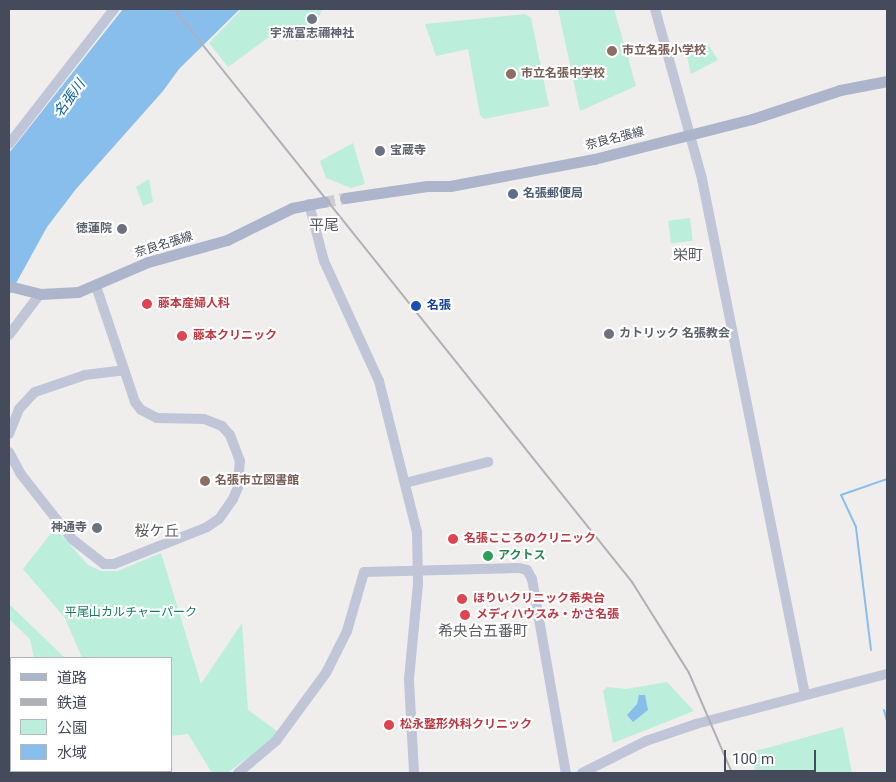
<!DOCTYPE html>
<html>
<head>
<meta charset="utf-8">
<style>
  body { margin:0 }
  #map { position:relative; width:896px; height:782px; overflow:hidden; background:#f0eeed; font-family:Roboto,"Noto Sans JP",sans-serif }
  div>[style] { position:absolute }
  .green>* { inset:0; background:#bbeedb; transform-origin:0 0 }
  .water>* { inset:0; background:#88beeb }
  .stream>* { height:2px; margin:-1px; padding:0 1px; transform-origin:1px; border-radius:1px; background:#88beeb }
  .primary-tunnel>* { height:11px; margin-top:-5.5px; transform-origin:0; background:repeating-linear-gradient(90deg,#cecdd0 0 11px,transparent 0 16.5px) }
  .secondary>* { height:10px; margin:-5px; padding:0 5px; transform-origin:5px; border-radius:5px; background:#c0c5d7 }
  .primary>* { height:11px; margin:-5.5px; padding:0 5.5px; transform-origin:5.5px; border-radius:5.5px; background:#adb5cd }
  .rail>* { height:2px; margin:-1px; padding:0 1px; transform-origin:1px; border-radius:1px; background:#afb0b8 }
  .dots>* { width:14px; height:14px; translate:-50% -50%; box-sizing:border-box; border:2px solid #fff; border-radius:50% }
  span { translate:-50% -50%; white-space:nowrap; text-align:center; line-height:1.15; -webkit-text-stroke:4px #fff; paint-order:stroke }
  .worship-label { font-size:12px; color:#5b616d; font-weight:700 }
  .left { translate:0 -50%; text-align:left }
  .right { translate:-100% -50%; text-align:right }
  .education-label { font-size:12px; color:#785e54; font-weight:700 }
  .street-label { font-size:12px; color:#464b5b }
  .service-label { font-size:12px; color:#4e5e75; font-weight:700 }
  .health-label { font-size:12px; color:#be3a42; font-weight:700 }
  .transit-label { font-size:12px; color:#164399; font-weight:700 }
  .leisure-label { font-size:12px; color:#27864d; font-weight:700 }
  .park-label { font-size:12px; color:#177c62 }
  .water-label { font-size:14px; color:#0c60a7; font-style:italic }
  .quarter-label { font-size:15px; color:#5a5c62 }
  .frame { position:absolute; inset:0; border:10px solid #464b5b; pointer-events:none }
  .legend { position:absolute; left:10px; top:657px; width:162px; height:115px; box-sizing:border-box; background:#fff; border:1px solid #b5b7bd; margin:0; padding:6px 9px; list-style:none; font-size:15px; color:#464b5b }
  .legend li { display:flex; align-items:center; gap:10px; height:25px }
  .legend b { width:25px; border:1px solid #b5b7bd }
  .scale { position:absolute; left:724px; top:750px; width:92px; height:22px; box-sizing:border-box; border:2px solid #464b5b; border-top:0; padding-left:6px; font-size:15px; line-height:18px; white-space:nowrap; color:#464b5b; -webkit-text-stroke:4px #fff; paint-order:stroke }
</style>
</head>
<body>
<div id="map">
  <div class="green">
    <div style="clip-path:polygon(242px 9px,322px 9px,314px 29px,297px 41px,283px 32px,269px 37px,228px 67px,209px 43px)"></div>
    <div style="clip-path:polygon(558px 9px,614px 9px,636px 86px,580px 111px)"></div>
    <div style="clip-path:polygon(525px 14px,531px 18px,549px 106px,484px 119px,480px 115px,468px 49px,436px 56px,425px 24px)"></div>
    <div style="clip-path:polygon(708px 44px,718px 60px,691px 74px,686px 51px)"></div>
    <div style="clip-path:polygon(353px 143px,365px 184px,351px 188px,326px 178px,320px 161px)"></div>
    <div style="clip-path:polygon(149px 179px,153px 202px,143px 206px,136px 187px)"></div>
    <div style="left:690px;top:218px;width:23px;height:22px;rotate:83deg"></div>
    <div style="clip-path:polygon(55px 528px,88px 565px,101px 571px,118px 571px,161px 553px,201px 684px,242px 623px,248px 710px,281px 734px,227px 773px,212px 773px,188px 734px,171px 736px,171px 658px,82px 658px,65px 618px,23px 569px)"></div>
    <div style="clip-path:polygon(9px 604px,65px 658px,34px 658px,30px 639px,9px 619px)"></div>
    <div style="clip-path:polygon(667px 682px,694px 711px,613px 743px,603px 691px,607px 687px,626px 689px)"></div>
    <div style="clip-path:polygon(843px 727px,852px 773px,757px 773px,748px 753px)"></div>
  </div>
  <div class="water">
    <div style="clip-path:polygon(123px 9px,240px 9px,179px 69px,163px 91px,76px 189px,47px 227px,9px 296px,9px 153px)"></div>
    <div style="clip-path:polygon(639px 695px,645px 695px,648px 710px,633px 722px,627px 715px,637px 704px)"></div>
  </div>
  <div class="stream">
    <div style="left:871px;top:650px;width:124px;rotate:-97deg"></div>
    <div style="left:856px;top:527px;width:35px;rotate:-115deg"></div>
    <div style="left:841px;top:495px;width:49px;rotate:-19.2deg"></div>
    <div style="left:884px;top:710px;width:11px;rotate:75deg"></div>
  </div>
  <div class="primary-tunnel">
    <div style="left:324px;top:202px;width:21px;rotate:-11deg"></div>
  </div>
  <div class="secondary">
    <div style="left:655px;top:9px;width:176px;rotate:74.5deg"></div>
    <div style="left:702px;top:179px;width:526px;rotate:78.71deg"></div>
    <div style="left:9px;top:144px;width:171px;rotate:-52.1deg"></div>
    <div style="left:309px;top:204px;width:59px;rotate:75.3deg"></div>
    <div style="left:324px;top:261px;width:132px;rotate:65.4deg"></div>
    <div style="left:379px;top:381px;width:156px;rotate:75.9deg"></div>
    <div style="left:417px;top:532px;width:52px;rotate:88.9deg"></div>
    <div style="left:418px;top:584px;width:96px;rotate:95.4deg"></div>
    <div style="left:409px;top:680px;width:93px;rotate:86.9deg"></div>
    <div style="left:9px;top:335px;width:51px;rotate:-52.9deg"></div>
    <div style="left:9px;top:434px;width:27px;rotate:-68deg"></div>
    <div style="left:19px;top:409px;width:23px;rotate:-47deg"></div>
    <div style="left:35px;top:392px;width:53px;rotate:-18.8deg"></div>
    <div style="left:85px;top:375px;width:39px;rotate:-7deg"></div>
    <div style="left:9px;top:452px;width:24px;rotate:62deg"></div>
    <div style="left:20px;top:473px;width:84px;rotate:51.8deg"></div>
    <div style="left:72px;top:539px;width:41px;rotate:38deg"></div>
    <div style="left:104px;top:564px;width:10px"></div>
    <div style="left:114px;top:564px;width:100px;rotate:-21.7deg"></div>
    <div style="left:207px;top:527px;width:14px;rotate:-34deg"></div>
    <div style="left:219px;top:519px;width:24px;rotate:-55deg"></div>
    <div style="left:233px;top:499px;width:13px;rotate:-67deg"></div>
    <div style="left:238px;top:487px;width:26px;rotate:-86deg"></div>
    <div style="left:240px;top:461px;width:28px;rotate:-111deg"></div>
    <div style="left:230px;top:435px;width:12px;rotate:-132deg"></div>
    <div style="left:222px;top:426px;width:19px;rotate:-159deg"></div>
    <div style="left:204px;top:419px;width:47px;rotate:-178.8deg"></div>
    <div style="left:157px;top:418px;width:18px;rotate:-153deg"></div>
    <div style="left:141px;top:410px;width:10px;rotate:-127deg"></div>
    <div style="left:135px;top:402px;width:122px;rotate:-108.6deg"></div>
    <div style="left:405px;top:483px;width:86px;rotate:-14.2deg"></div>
    <div style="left:238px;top:773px;width:50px;rotate:-40.1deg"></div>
    <div style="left:276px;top:741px;width:84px;rotate:-53.7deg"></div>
    <div style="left:326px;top:673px;width:47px;rotate:-63.4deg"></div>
    <div style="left:347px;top:631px;width:61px;rotate:-73.9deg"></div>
    <div style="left:364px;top:572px;width:155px;rotate:-1.5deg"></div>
    <div style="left:519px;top:568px;width:8px;rotate:14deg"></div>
    <div style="left:527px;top:570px;width:10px;rotate:61deg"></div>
    <div style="left:532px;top:579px;width:197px;rotate:80.1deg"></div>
    <div style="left:582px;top:773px;width:72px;rotate:-26.6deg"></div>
    <div style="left:646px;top:741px;width:53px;rotate:-18.8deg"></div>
    <div style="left:696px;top:724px;width:197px;rotate:-14.7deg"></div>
  </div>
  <div class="primary">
    <div style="left:345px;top:198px;width:83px;rotate:-8.3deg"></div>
    <div style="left:427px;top:186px;width:23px"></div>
    <div style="left:450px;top:186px;width:147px;rotate:-10.6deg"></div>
    <div style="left:594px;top:159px;width:163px;rotate:-14.2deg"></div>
    <div style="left:752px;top:119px;width:93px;rotate:-18.2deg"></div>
    <div style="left:840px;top:90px;width:48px;rotate:-10.8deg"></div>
    <div style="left:9px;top:286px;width:32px;rotate:14deg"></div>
    <div style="left:40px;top:294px;width:38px;rotate:-3deg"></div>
    <div style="left:78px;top:292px;width:76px;rotate:-23.2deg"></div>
    <div style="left:148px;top:262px;width:82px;rotate:-15.6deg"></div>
    <div style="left:227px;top:240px;width:72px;rotate:-26.2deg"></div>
    <div style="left:292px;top:208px;width:33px;rotate:-11deg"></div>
  </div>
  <div class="rail">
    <div style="left:174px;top:9px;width:734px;rotate:51.36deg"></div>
    <div style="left:632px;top:582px;width:107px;rotate:57.9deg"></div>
    <div style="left:689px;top:673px;width:109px;rotate:66.7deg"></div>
  </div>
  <div class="dots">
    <div style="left:312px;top:19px;background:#6b7280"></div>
    <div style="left:612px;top:51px;background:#8d6e63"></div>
    <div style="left:511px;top:74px;background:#8d6e63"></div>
    <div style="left:380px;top:151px;background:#6b7280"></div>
    <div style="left:513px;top:194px;background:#5c6f8a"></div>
    <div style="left:122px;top:229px;background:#6b7280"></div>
    <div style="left:147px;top:304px;background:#e0444e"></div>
    <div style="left:416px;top:306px;background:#1a4fb4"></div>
    <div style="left:609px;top:334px;background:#6b7280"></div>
    <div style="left:182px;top:336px;background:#e0444e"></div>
    <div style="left:205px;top:481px;background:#8d6e63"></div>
    <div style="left:97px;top:528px;background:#6b7280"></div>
    <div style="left:453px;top:539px;background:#e0444e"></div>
    <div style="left:488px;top:556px;background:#2e9e5b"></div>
    <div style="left:462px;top:599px;background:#e0444e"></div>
    <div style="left:465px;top:615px;background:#e0444e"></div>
    <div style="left:389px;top:725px;background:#e0444e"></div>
  </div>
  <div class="worship-label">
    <span style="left:312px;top:34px">宇流冨志禰神社</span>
    <span class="left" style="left:390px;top:151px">宝蔵寺</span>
    <span class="right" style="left:112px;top:229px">徳蓮院</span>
    <span class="left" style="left:619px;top:334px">カトリック 名張教会</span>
    <span class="right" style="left:87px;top:528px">神通寺</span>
  </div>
  <div class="education-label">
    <span class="left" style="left:622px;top:51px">市立名張小学校</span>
    <span class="left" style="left:521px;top:74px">市立名張中学校</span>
    <span class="left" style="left:215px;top:481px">名張市立図書館</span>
  </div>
  <div class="street-label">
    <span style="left:615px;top:139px;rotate:-14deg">奈良名張線</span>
    <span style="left:164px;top:245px;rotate:-17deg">奈良名張線</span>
  </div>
  <div class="service-label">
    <span class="left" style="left:523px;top:194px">名張郵便局</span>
  </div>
  <div class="health-label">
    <span class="left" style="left:158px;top:304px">藤本産婦人科</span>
    <span class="left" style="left:193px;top:336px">藤本クリニック</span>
    <span class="left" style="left:464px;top:539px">名張こころのクリニック</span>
    <span class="left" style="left:473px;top:599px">ほりいクリニック希央台</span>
    <span class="left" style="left:476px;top:615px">メディハウスみ・かさ名張</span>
    <span class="left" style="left:400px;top:725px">松永整形外科クリニック</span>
  </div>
  <div class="transit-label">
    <span class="left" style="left:427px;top:306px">名張</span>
  </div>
  <div class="leisure-label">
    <span class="left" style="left:498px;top:556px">アクトス</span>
  </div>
  <div class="park-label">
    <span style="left:131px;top:613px">平尾山カルチャーパーク</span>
  </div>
  <div class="water-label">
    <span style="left:69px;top:98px;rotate:-54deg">名張川</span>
  </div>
  <div class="quarter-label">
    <span style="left:324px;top:226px">平尾</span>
    <span style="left:688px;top:256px">栄町</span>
    <span style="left:157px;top:532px">桜ケ丘</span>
    <span style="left:483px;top:632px">希央台五番町</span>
  </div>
  <div class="frame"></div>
  <ul class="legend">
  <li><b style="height:6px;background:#adb5cd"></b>道路</li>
  <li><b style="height:6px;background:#afb0b8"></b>鉄道</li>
  <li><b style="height:14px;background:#bbeedb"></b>公園</li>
  <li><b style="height:14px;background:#88beeb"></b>水域</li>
  </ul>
  <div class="scale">100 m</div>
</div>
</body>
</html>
